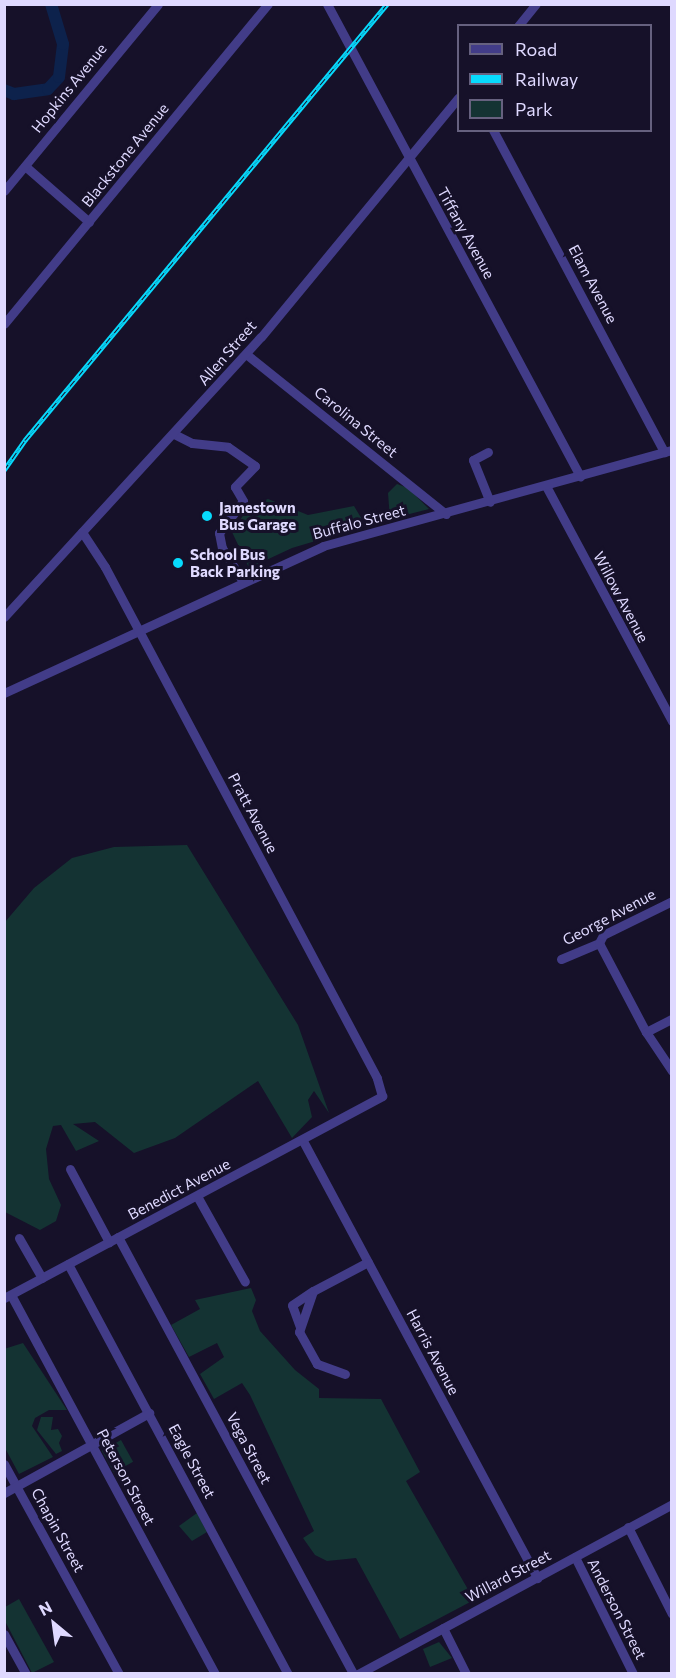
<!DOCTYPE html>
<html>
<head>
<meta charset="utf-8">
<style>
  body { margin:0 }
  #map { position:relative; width:676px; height:1678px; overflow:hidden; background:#161129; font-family:Commissioner,sans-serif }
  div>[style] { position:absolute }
  .green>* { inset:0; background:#143333; transform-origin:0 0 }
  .river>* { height:12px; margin:-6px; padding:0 6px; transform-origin:6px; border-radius:6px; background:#0d224c }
  .minor>* { height:9px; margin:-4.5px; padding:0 4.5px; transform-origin:4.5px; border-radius:4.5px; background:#423c88 }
  .rail>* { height:4.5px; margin-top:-2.25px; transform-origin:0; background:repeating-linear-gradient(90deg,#161129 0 7px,#07dafd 0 14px); box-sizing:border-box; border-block:2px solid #07dafd }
  .dots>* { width:16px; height:16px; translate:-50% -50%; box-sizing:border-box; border:3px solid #161129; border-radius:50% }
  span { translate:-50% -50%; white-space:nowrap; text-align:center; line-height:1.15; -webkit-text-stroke:6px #161129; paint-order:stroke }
  .street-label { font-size:15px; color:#dfd9ff }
  .poi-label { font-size:15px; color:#dfd9ff; font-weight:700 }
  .left { translate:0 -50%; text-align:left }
  .frame { position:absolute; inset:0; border:6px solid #dfd9ff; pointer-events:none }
  .legend { position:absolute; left:457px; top:24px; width:195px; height:108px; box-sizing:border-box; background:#161129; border:2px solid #66617f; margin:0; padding:8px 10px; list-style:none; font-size:18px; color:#dfd9ff }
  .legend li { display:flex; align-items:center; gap:12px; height:30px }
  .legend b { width:30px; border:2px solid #66617f }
  .north { position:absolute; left:24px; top:1594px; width:60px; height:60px; -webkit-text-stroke:4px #161129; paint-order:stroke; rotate:331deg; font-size:16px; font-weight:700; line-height:24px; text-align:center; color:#dfd9ff }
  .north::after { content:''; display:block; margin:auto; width:21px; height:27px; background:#dfd9ff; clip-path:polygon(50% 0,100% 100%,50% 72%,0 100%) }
</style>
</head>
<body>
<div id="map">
  <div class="green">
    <div style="clip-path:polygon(397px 484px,408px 488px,429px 509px,390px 519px,388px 493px)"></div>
    <div style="clip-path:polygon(268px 499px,308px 515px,354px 506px,366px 526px,292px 548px,249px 568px,232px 532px,250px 505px)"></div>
    <div style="clip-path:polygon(187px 845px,298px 1025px,329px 1113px,314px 1091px,308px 1100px,312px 1117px,292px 1138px,258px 1081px,175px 1138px,134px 1153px,95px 1122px,73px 1124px,99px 1141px,76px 1151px,61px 1125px,53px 1126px,46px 1149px,49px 1179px,61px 1205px,56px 1221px,40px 1230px,5px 1212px,5px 922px,34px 888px,72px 858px,114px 847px)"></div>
    <div style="clip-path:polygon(251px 1288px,256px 1300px,252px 1311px,260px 1331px,295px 1370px,319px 1389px,319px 1398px,381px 1399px,420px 1472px,406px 1481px,474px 1600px,400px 1639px,356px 1558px,327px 1561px,315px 1555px,303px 1538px,314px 1531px,250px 1395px,242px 1383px,214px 1399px,200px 1374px,224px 1357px,217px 1343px,189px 1357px,171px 1325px,200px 1309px,195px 1300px)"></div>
    <div style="clip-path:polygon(23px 1343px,67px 1410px,49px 1410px,35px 1418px,32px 1426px,53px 1457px,19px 1474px,5px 1448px,4px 1349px)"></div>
    <div style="clip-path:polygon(41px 1417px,53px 1417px,51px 1430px,58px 1429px,62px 1436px,59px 1443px,62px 1451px,56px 1454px,37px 1430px)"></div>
    <div style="left:121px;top:1440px;width:25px;height:22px;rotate:61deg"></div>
    <div style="clip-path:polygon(197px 1513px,207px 1532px,192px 1541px,179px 1526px)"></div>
    <div style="clip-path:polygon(19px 1599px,54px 1662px,32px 1673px,5px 1621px,5px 1607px)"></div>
    <div style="clip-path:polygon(439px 1642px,452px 1658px,430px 1667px,423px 1649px)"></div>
  </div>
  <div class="river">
    <div style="left:4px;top:90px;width:11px;rotate:22deg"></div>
    <div style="left:14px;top:94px;width:34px;rotate:-8deg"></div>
    <div style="left:48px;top:89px;width:16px;rotate:-47deg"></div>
    <div style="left:59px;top:77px;width:33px;rotate:-83deg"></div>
    <div style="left:63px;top:44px;width:42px;rotate:-106.7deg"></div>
  </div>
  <div class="minor">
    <div style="left:327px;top:4px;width:536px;rotate:61.81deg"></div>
    <div style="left:518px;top:26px;width:28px;rotate:-51deg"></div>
    <div style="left:493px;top:130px;width:365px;rotate:62deg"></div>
    <div style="left:25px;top:166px;width:85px;rotate:41.2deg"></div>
    <div style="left:4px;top:191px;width:242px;rotate:-50.5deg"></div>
    <div style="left:4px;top:324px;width:415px;rotate:-50.5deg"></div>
    <div style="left:246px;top:354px;width:256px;rotate:38.7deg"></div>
    <div style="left:174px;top:434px;width:20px;rotate:27deg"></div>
    <div style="left:192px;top:443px;width:36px;rotate:6deg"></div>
    <div style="left:228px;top:447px;width:33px;rotate:35deg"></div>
    <div style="left:255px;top:466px;width:29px;rotate:134deg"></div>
    <div style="left:235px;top:487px;width:16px;rotate:60deg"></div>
    <div style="left:243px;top:501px;width:40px;rotate:127deg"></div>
    <div style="left:219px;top:533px;width:15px;rotate:79deg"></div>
    <div style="left:222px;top:548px;width:39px;rotate:58deg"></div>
    <div style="left:488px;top:452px;width:17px;rotate:152deg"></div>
    <div style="left:473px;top:460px;width:45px;rotate:68deg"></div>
    <div style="left:546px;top:486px;width:267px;rotate:61.8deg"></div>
    <div style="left:4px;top:617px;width:380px;rotate:-47.5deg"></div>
    <div style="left:261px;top:337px;width:310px;rotate:-50.5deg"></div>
    <div style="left:4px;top:693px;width:351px;rotate:-24.7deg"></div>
    <div style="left:323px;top:546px;width:362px;rotate:-15.4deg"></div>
    <div style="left:599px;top:943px;width:101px;rotate:62.2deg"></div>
    <div style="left:646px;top:1032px;width:47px;rotate:56.3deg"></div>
    <div style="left:561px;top:959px;width:41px;rotate:-22.8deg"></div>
    <div style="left:599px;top:943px;width:9px;rotate:-63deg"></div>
    <div style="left:603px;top:935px;width:77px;rotate:-26.2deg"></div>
    <div style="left:646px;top:1032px;width:29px;rotate:-27deg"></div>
    <div style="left:303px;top:1141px;width:496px;rotate:61.8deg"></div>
    <div style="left:70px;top:1169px;width:83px;rotate:61.9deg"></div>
    <div style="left:197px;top:1196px;width:98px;rotate:60.8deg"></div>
    <div style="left:118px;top:1237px;width:496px;rotate:61.7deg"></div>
    <div style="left:19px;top:1238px;width:46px;rotate:60.1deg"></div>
    <div style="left:68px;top:1264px;width:465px;rotate:61.8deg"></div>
    <div style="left:11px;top:1295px;width:430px;rotate:61.7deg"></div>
    <div style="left:4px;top:1298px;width:429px;rotate:-28.1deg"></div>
    <div style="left:382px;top:1096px;width:19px;rotate:-106deg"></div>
    <div style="left:377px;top:1078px;width:579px;rotate:-118.03deg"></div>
    <div style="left:105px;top:567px;width:42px;rotate:-123.3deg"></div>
    <div style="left:300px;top:1327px;width:23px;rotate:-110deg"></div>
    <div style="left:292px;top:1305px;width:25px;rotate:-34deg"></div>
    <div style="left:345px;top:1374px;width:30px;rotate:-160deg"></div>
    <div style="left:317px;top:1364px;width:37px;rotate:-119deg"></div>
    <div style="left:299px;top:1332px;width:43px;rotate:-71.1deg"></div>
    <div style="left:313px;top:1291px;width:62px;rotate:-27.8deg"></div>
    <div style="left:4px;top:1464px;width:239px;rotate:61.3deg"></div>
    <div style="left:4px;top:1493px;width:166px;rotate:-28.9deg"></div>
    <div style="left:628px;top:1527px;width:97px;rotate:63.2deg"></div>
    <div style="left:575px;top:1557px;width:131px;rotate:63.6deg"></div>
    <div style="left:443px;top:1628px;width:51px;rotate:63.4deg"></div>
    <div style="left:4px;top:1634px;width:46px;rotate:61.2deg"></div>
    <div style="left:358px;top:1674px;width:357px;rotate:-28.4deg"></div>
  </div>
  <div class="rail">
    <div style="left:4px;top:470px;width:37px;rotate:-55deg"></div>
    <div style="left:25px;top:440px;width:567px;rotate:-50.3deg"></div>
  </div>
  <div class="dots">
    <div style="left:207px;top:516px;background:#07dafd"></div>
    <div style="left:178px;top:563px;background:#07dafd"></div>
  </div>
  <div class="street-label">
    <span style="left:69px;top:88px;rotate:-51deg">Hopkins Avenue</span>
    <span style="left:125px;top:155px;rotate:-51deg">Blackstone Avenue</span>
    <span style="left:466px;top:233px;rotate:61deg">Tiffany Avenue</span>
    <span style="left:593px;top:284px;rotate:62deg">Elam Avenue</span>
    <span style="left:227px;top:353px;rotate:-49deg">Allen Street</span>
    <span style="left:356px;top:422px;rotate:39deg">Carolina Street</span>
    <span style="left:359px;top:522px;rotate:-15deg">Buffalo Street</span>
    <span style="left:621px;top:597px;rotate:62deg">Willow Avenue</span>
    <span style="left:253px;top:813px;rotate:62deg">Pratt Avenue</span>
    <span style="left:609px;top:917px;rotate:-28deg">George Avenue</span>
    <span style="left:179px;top:1189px;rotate:-28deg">Benedict Avenue</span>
    <span style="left:433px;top:1352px;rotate:62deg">Harris Avenue</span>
    <span style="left:249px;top:1448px;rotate:62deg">Vega Street</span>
    <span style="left:192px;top:1461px;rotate:62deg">Eagle Street</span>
    <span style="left:126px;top:1477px;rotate:62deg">Peterson Street</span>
    <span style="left:58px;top:1530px;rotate:61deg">Chapin Street</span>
    <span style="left:508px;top:1576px;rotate:-28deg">Willard Street</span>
    <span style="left:617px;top:1609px;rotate:63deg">Anderson Street</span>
  </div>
  <div class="poi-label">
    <span class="left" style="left:219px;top:516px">Jamestown<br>Bus Garage</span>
    <span class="left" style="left:190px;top:563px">School Bus<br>Back Parking</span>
  </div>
  <div class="frame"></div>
  <ul class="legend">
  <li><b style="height:8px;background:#423c88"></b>Road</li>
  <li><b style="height:8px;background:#07dafd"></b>Railway</li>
  <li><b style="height:16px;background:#143333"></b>Park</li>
  </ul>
  <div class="north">N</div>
</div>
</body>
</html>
